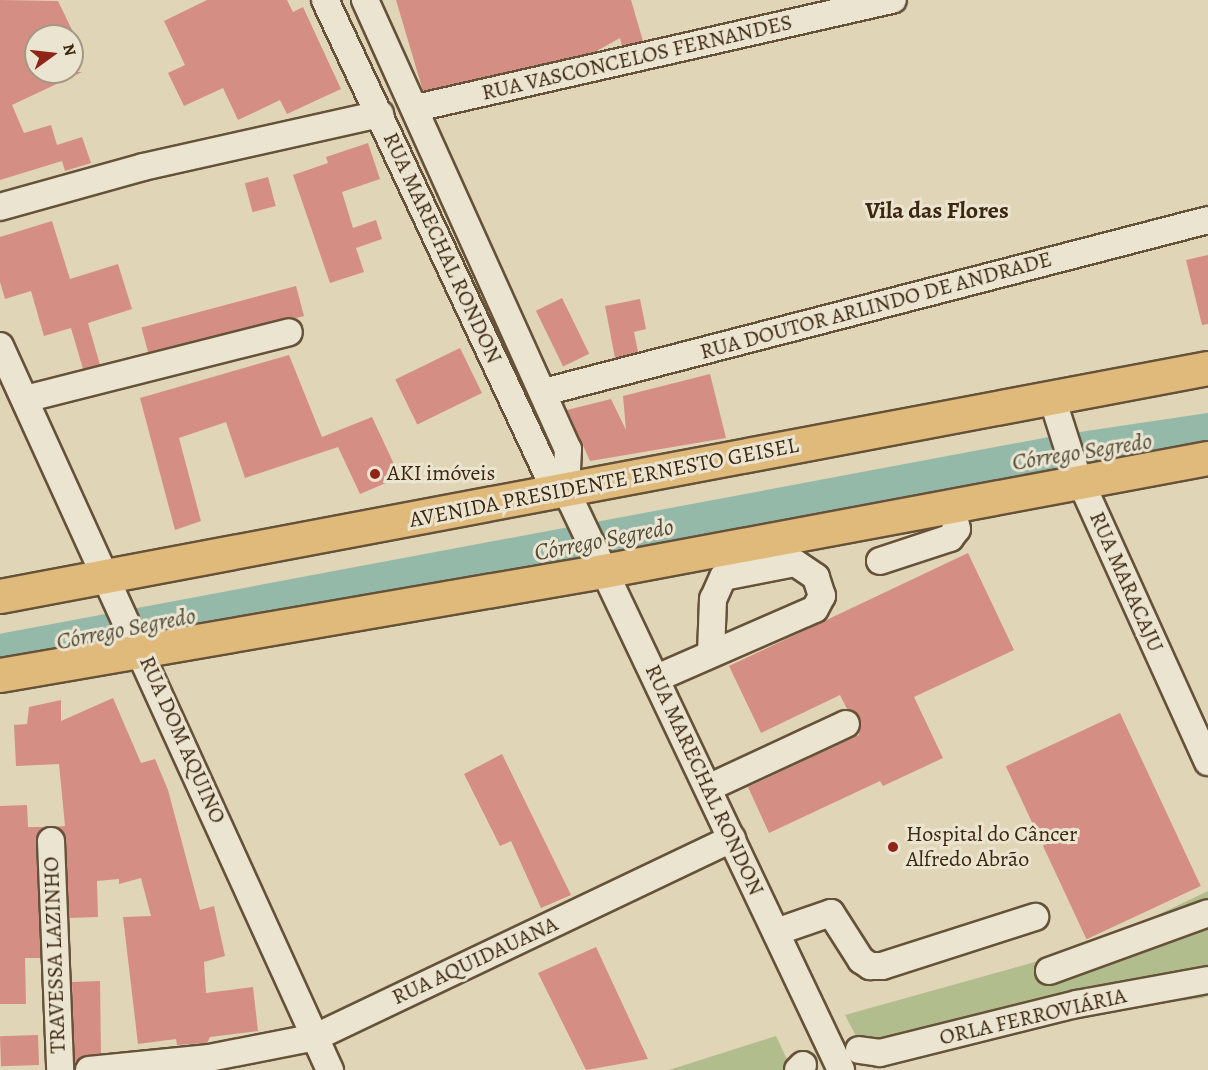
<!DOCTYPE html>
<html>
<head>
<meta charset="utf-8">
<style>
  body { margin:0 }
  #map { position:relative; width:1208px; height:1070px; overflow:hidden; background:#e0d5b6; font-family:Alegreya,serif }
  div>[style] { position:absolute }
  .green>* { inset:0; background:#b2bd8e }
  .river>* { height:38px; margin:-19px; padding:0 19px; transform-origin:19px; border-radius:19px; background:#94b9a9 }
  .building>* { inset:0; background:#d58e84; transform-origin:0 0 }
  .roads { filter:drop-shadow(2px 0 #655239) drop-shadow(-2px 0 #655239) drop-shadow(0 2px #655239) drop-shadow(0 -2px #655239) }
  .minor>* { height:26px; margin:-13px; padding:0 13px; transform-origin:13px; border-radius:13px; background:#ebe4d0 }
  .major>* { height:33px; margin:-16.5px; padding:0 16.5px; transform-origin:16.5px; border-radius:16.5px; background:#e0ba7b }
  .dots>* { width:16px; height:16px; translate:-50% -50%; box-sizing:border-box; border:3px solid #ebe4d0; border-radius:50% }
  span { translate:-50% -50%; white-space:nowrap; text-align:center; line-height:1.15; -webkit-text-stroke:6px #ebe4d0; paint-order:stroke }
  .street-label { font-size:22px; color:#3c270f }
  .poi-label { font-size:22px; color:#3c270f }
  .left { translate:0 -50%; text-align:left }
  .neighbourhood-label { font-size:24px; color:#3c270f; font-weight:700 }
  .water-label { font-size:24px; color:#524c36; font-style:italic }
  .north { position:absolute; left:24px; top:24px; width:60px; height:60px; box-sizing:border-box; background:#ebe4d0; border:2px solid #a59883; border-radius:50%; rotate:75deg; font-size:16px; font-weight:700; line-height:24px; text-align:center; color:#3c270f }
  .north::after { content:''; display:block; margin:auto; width:21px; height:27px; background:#8f2418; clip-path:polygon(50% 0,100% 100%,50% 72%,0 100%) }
</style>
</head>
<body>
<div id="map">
  <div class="green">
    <div style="clip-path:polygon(1208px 891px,1208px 996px,1203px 998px,1061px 1017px,871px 1065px,845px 1015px,1092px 946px)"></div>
    <div style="clip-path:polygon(776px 1036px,792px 1070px,669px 1070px)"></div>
  </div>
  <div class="river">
    <div style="left:0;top:653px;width:1080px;rotate:-10.62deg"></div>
    <div style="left:1061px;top:454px;width:149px;rotate:-8.5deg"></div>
  </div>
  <div class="building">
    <div style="clip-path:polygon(0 0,58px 1px,75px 36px,36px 36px,36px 72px,82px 72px,12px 105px,24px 133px,51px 125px,57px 145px,82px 137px,91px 163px,65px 171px,62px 161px,0 180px)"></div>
    <div style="clip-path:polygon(207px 0,287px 0,293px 12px,303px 7px,341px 89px,287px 114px,280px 100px,238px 120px,223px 88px,184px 106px,168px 73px,185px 65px,164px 21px)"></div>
    <div style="clip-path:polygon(396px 0,631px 0,643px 41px,622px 46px,620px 38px,593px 53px,423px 91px)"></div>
    <div style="clip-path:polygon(368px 143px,380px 179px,342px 192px,353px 228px,376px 220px,382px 239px,356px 248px,364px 272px,330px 283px,293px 175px,328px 163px,326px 157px)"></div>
    <div style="left:268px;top:177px;width:30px;height:24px;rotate:75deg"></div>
    <div style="clip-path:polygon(52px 221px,70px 279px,118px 264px,132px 309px,88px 323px,100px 365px,83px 369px,71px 328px,44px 336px,31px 291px,5px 299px,0 282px,0 237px)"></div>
    <div style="clip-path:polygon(1208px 255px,1208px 324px,1202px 325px,1186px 260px)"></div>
    <div style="left:296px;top:286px;width:31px;height:160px;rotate:75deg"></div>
    <div style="left:562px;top:298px;width:62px;height:29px;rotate:64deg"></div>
    <div style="clip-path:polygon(640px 299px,646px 329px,634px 332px,638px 352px,615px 358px,605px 306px)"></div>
    <div style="left:460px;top:348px;width:50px;height:72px;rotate:64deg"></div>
    <div style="clip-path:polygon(289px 355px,322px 437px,372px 417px,400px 477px,360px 494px,338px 447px,245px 478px,226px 422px,179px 438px,201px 521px,175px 530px,140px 398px)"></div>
    <div style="clip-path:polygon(710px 374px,726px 438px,590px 461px,567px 410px,611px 399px,626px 430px,623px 396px)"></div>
    <div style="clip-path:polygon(968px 553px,1014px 650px,914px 697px,943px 758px,883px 786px,880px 781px,769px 833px,748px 787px,859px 735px,860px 718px,847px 709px,840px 695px,761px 733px,729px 666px)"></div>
    <div style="clip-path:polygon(113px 698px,141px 763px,155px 759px,168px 790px,200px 910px,214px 906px,225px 956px,204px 962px,206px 993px,253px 987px,258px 1031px,210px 1037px,207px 1043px,177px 1045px,176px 1039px,138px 1044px,123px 917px,151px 916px,141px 878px,119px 884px,119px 879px,97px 881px,98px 917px,69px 918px,66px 840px,54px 827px,65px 826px,59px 764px,16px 766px,14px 725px,27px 724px,29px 707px,61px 700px,61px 721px)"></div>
    <div style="left:1120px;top:713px;width:191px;height:126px;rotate:65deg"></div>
    <div style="clip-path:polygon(502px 754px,571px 895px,541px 908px,511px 841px,500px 846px,464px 774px)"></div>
    <div style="clip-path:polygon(27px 805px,28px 827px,48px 827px,36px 842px,41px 958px,25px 958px,26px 1004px,0 1004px,0 806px)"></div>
    <div style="clip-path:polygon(596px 947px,648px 1059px,586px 1070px,538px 973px)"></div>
    <div style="clip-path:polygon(100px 981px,101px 1054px,75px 1062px,72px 982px)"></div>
    <div style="left:38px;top:1035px;width:30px;height:38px;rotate:88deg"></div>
  </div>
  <div class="roads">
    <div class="minor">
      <div style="left:325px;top:0;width:523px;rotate:64.86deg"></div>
      <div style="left:547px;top:473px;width:25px;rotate:42deg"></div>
      <div style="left:365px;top:0;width:493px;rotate:65.7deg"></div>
      <div style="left:568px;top:449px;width:41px;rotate:92.8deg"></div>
      <div style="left:566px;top:490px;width:12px;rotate:66deg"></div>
      <div style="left:571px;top:501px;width:630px;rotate:64.61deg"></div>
      <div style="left:416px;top:108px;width:489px;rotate:-12.8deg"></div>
      <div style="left:0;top:207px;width:148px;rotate:-15.6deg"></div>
      <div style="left:143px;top:167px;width:243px;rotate:-12.6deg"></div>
      <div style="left:0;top:346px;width:796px;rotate:65.5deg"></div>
      <div style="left:544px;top:392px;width:686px;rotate:-14.52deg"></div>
      <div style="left:1052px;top:398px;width:72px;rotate:72.3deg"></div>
      <div style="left:1074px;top:467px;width:324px;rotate:65.6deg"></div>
      <div style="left:25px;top:399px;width:272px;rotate:-14.2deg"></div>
      <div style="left:880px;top:561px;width:74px;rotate:-18.2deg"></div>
      <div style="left:950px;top:538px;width:11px;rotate:-52deg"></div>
      <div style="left:957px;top:529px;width:25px;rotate:-104deg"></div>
      <div style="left:657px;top:678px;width:172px;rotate:-23.6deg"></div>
      <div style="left:815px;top:609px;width:15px;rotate:-62deg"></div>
      <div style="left:822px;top:596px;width:20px;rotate:-108deg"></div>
      <div style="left:816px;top:577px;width:25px;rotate:-146deg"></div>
      <div style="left:795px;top:563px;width:73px;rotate:169deg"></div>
      <div style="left:723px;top:577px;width:24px;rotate:114deg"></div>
      <div style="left:713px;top:599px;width:54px;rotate:92.1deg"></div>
      <div style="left:708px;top:788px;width:152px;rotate:-24.9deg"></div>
      <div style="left:51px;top:841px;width:229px;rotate:87.7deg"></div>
      <div style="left:776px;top:932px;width:58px;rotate:-19.1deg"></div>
      <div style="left:831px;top:913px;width:56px;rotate:57.4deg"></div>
      <div style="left:861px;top:960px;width:11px;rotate:34deg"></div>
      <div style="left:870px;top:966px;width:12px"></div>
      <div style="left:882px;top:966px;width:161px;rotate:-17.8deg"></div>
      <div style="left:1049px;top:971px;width:169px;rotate:-20deg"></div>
      <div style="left:859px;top:1050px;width:21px;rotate:8deg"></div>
      <div style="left:880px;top:1053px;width:203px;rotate:-14deg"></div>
      <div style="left:1077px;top:1004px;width:133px;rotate:-10.4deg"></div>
      <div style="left:89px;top:1070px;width:121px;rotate:-5.7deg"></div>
      <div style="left:209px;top:1058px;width:109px;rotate:-11.1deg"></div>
      <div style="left:316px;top:1037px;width:461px;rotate:-25.5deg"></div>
      <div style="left:798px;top:1070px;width:7px;rotate:-45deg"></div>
    </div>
    <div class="major">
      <div style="left:0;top:596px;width:1229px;rotate:-10.69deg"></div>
      <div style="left:0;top:675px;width:612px;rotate:-9.79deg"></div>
      <div style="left:603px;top:571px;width:615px;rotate:-10.58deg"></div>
    </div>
  </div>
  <div class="dots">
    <div style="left:375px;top:474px;background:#8f2418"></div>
    <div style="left:893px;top:847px;background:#8f2418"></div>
  </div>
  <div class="street-label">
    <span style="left:637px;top:58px;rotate:-13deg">RUA VASCONCELOS FERNANDES</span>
    <span style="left:442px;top:248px;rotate:65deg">RUA MARECHAL RONDON</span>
    <span style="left:876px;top:306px;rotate:-15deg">RUA DOUTOR ARLINDO DE ANDRADE</span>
    <span style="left:604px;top:483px;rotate:-11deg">AVENIDA PRESIDENTE ERNESTO GEISEL</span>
    <span style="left:1126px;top:582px;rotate:66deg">RUA MARACAJU</span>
    <span style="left:182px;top:740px;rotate:66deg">RUA DOM AQUINO</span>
    <span style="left:704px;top:780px;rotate:65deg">RUA MARECHAL RONDON</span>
    <span style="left:55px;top:955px;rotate:-92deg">TRAVESSA LAZINHO</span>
    <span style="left:475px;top:961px;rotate:-25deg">RUA AQUIDAUANA</span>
    <span style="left:1033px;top:1017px;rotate:-13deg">ORLA FERROVIÁRIA</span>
  </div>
  <div class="poi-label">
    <span class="left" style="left:387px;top:474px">AKI imóveis</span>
    <span class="left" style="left:906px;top:847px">Hospital do Câncer<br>Alfredo Abrão</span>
  </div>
  <div class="neighbourhood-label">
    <span style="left:937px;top:211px">Vila das Flores</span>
  </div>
  <div class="water-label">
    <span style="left:1082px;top:452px;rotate:-9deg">Córrego Segredo</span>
    <span style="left:604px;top:540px;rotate:-11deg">Córrego Segredo</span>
    <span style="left:126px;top:629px;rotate:-11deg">Córrego Segredo</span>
  </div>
  <div class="north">N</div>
</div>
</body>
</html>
